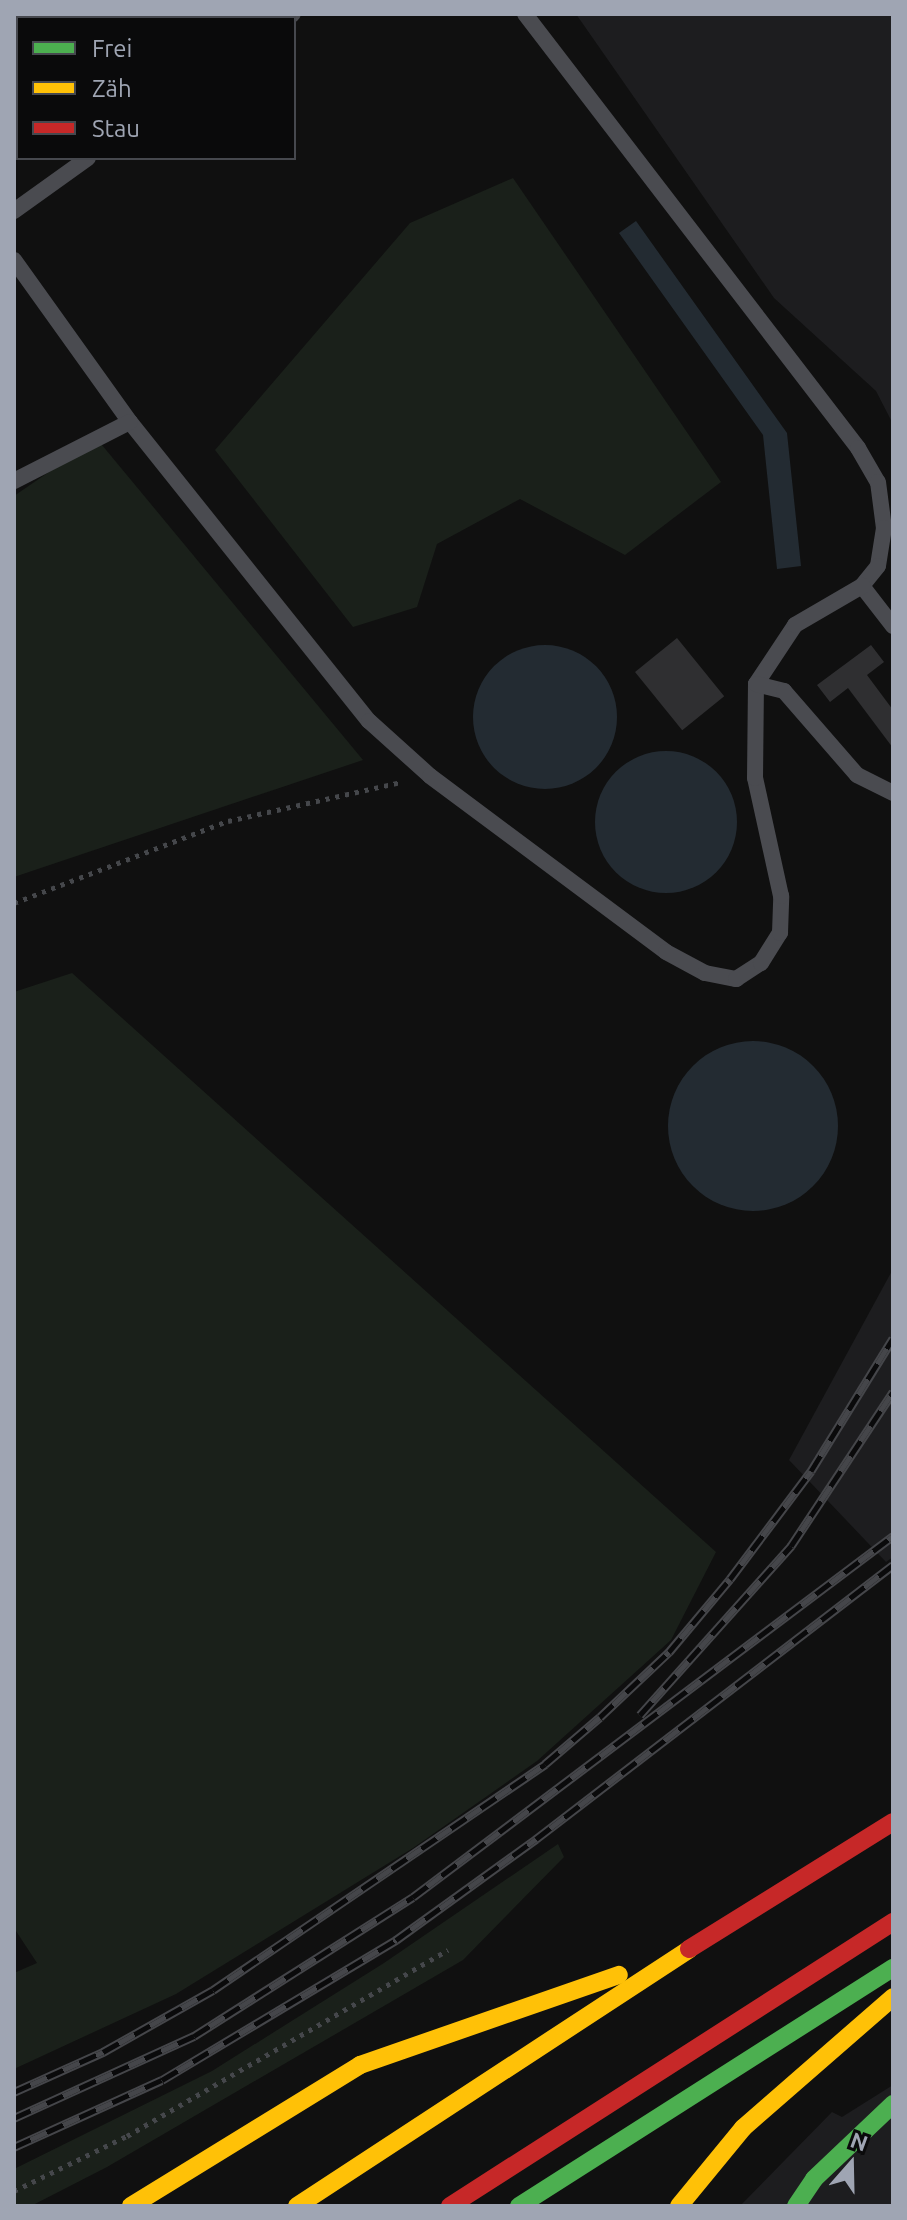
<!DOCTYPE html>
<html>
<head>
<meta charset="utf-8">
<style>
  body { margin:0 }
  #map { position:relative; width:907px; height:2220px; overflow:hidden; background:#101010; font-family:Ubuntu,sans-serif }
  div>[style] { position:absolute }
  .built>* { inset:0; background:#1d1d1f }
  .green>* { inset:0; background:#1a201a }
  .water>* { inset:0; background:#232b32 }
  .round { border-radius:50% }
  .building>* { inset:0; background:#2f2f31; transform-origin:0 0 }
  .path>* { height:5px; margin-top:-2.5px; transform-origin:0; background:repeating-linear-gradient(90deg,#45474b 0 4px,transparent 0 10px) }
  .lane>* { height:16px; margin:-8px; padding:0 8px; transform-origin:8px; border-radius:8px; background:#4a4b50 }
  .fast>* { height:18px; margin:-9px; padding:0 9px; transform-origin:9px; border-radius:9px; background:#4caf50 }
  .slow>* { height:18px; margin:-9px; padding:0 9px; transform-origin:9px; border-radius:9px; background:#ffc107 }
  .jam>* { height:18px; margin:-9px; padding:0 9px; transform-origin:9px; border-radius:9px; background:#c62828 }
  .rail>* { height:9px; margin-top:-4.5px; transform-origin:0; background:repeating-linear-gradient(90deg,#0a0a0b 0 18px,#45464a 0 36px); box-sizing:border-box; border-block:2px solid #45464a }
  span { translate:-50% -50%; white-space:nowrap; text-align:center; line-height:1.15; -webkit-text-stroke:8px #0a0a0b; paint-order:stroke }
  .frame { position:absolute; inset:0; border:16px solid #9fa5b3; pointer-events:none }
  .legend { position:absolute; left:16px; top:16px; width:280px; height:144px; box-sizing:border-box; background:#0a0a0b; border:2px solid #46484e; margin:0; padding:10px 14px; list-style:none; font-size:24px; color:#9fa5b3 }
  .legend li { display:flex; align-items:center; gap:16px; height:40px }
  .legend b { width:40px; border:2px solid #46484e }
  .north { position:absolute; left:811px; top:2124px; width:80px; height:80px; -webkit-text-stroke:6px #0a0a0b; paint-order:stroke; rotate:20deg; font-size:22px; font-weight:700; line-height:32px; text-align:center; color:#9fa5b3 }
  .north::after { content:''; display:block; margin:auto; width:28px; height:36px; background:#9fa5b3; clip-path:polygon(50% 0,100% 100%,50% 72%,0 100%) }
</style>
</head>
<body>
<div id="map">
  <div class="built">
    <div style="clip-path:polygon(576px 14px,893px 14px,893px 424px,876px 391px,774px 298px)"></div>
    <div style="clip-path:polygon(893px 1269px,893px 1557px,886px 1562px,789px 1460px)"></div>
    <div style="clip-path:polygon(893px 2085px,893px 2206px,740px 2206px,832px 2112px,842px 2117px)"></div>
  </div>
  <div class="green">
    <div style="clip-path:polygon(513px 178px,721px 482px,625px 555px,520px 499px,437px 544px,417px 607px,353px 627px,215px 450px,410px 223px)"></div>
    <div style="clip-path:polygon(97px 439px,363px 760px,14px 877px,14px 496px)"></div>
    <div style="clip-path:polygon(72px 973px,716px 1552px,671px 1640px,537px 1761px,413px 1848px,176px 1994px,14px 2069px,14px 1973px,37px 1963px,14px 1928px,14px 992px)"></div>
    <div style="clip-path:polygon(558px 1844px,564px 1857px,463px 1960px,107px 2167px,31px 2206px,14px 2206px,14px 2169px,212px 2071px,384px 1963px)"></div>
  </div>
  <div class="water">
    <div style="clip-path:polygon(636px 221px,787px 433px,801px 566px,777px 569px,763px 435px,619px 233px)"></div>
    <div class="round" style="left:473px;top:645px;width:144px;height:144px"></div>
    <div class="round" style="left:595px;top:751px;width:142px;height:142px"></div>
    <div class="round" style="left:668px;top:1041px;width:170px;height:170px"></div>
  </div>
  <div class="building">
    <div style="left:677px;top:638px;width:75px;height:54px;rotate:51deg"></div>
    <div style="clip-path:polygon(871px 645px,884px 662px,867px 675px,893px 710px,893px 748px,848px 688px,830px 702px,817px 685px)"></div>
  </div>
  <div class="path">
    <div style="left:14px;top:903px;width:229px;rotate:-21deg"></div>
    <div style="left:228px;top:821px;width:177px;rotate:-12.7deg"></div>
    <div style="left:14px;top:2191px;width:126px;rotate:-26deg"></div>
    <div style="left:127px;top:2136px;width:371px;rotate:-30.1deg"></div>
  </div>
  <div class="lane">
    <div style="left:183px;top:14px;width:4px;rotate:63deg"></div>
    <div style="left:525px;top:14px;width:547px;rotate:52.5deg"></div>
    <div style="left:858px;top:448px;width:39px;rotate:60deg"></div>
    <div style="left:878px;top:482px;width:46px;rotate:82.6deg"></div>
    <div style="left:884px;top:528px;width:38px;rotate:99deg"></div>
    <div style="left:878px;top:566px;width:26px;rotate:129deg"></div>
    <div style="left:862px;top:586px;width:51px;rotate:52.2deg"></div>
    <div style="left:287px;top:18px;width:7px;rotate:-34deg"></div>
    <div style="left:14px;top:54px;width:7px;rotate:56deg"></div>
    <div style="left:14px;top:211px;width:91px;rotate:-35.6deg"></div>
    <div style="left:14px;top:260px;width:199px;rotate:54.4deg"></div>
    <div style="left:130px;top:422px;width:383px;rotate:51.4deg"></div>
    <div style="left:369px;top:721px;width:82px;rotate:42deg"></div>
    <div style="left:430px;top:776px;width:294px;rotate:36.7deg"></div>
    <div style="left:666px;top:952px;width:44px;rotate:28.3deg"></div>
    <div style="left:705px;top:973px;width:32px;rotate:11deg"></div>
    <div style="left:736px;top:979px;width:30px;rotate:-33deg"></div>
    <div style="left:761px;top:963px;width:36px;rotate:-58deg"></div>
    <div style="left:780px;top:933px;width:37px;rotate:-88deg"></div>
    <div style="left:781px;top:896px;width:121px;rotate:-102.4deg"></div>
    <div style="left:755px;top:778px;width:94px;rotate:-89.4deg"></div>
    <div style="left:756px;top:684px;width:71px;rotate:-56.5deg"></div>
    <div style="left:795px;top:625px;width:78px;rotate:-30.2deg"></div>
    <div style="left:14px;top:481px;width:130px;rotate:-27deg"></div>
    <div style="left:756px;top:684px;width:29px;rotate:14deg"></div>
    <div style="left:784px;top:691px;width:111px;rotate:49deg"></div>
    <div style="left:857px;top:775px;width:40px;rotate:26.6deg"></div>
  </div>
  <div class="fast">
    <div style="left:519px;top:2206px;width:443px;rotate:-32.5deg"></div>
    <div style="left:796px;top:2206px;width:32px;rotate:-56deg"></div>
    <div style="left:814px;top:2179px;width:109px;rotate:-43.5deg"></div>
  </div>
  <div class="slow">
    <div style="left:131px;top:2206px;width:269px;rotate:-31.6deg"></div>
    <div style="left:360px;top:2065px;width:274px;rotate:-19.2deg"></div>
    <div style="left:297px;top:2206px;width:469px;rotate:-33.2deg"></div>
    <div style="left:679px;top:2206px;width:101px;rotate:-50.6deg"></div>
    <div style="left:743px;top:2128px;width:199px;rotate:-41.1deg"></div>
  </div>
  <div class="jam">
    <div style="left:689px;top:1949px;width:240px;rotate:-31.9deg"></div>
    <div style="left:450px;top:2206px;width:526px;rotate:-32.66deg"></div>
  </div>
  <div class="rail">
    <div style="left:640px;top:1715px;width:227px;rotate:-48.2deg"></div>
    <div style="left:791px;top:1546px;width:185px;rotate:-56.5deg"></div>
    <div style="left:14px;top:2092px;width:98px;rotate:-24.2deg"></div>
    <div style="left:103px;top:2052px;width:126px;rotate:-29.4deg"></div>
    <div style="left:213px;top:1990px;width:402px;rotate:-34.2deg"></div>
    <div style="left:545px;top:1764px;width:72px;rotate:-40.5deg"></div>
    <div style="left:600px;top:1717px;width:95px;rotate:-43.3deg"></div>
    <div style="left:669px;top:1652px;width:95px;rotate:-50.1deg"></div>
    <div style="left:730px;top:1579px;width:135px;rotate:-53.1deg"></div>
    <div style="left:811px;top:1471px;width:156px;rotate:-58.3deg"></div>
    <div style="left:14px;top:2118px;width:198px;rotate:-24.5deg"></div>
    <div style="left:194px;top:2036px;width:259px;rotate:-32.4deg"></div>
    <div style="left:413px;top:1897px;width:601px;rotate:-36.95deg"></div>
    <div style="left:14px;top:2147px;width:162px;rotate:-24.4deg"></div>
    <div style="left:162px;top:2080px;width:273px;rotate:-30.9deg"></div>
    <div style="left:396px;top:1940px;width:173px;rotate:-35.8deg"></div>
    <div style="left:536px;top:1839px;width:450px;rotate:-37.5deg"></div>
  </div>
  <div class="frame"></div>
  <ul class="legend">
  <li><b style="height:10px;background:#4caf50"></b>Frei</li>
  <li><b style="height:10px;background:#ffc107"></b>Zäh</li>
  <li><b style="height:10px;background:#c62828"></b>Stau</li>
  </ul>
  <div class="north">N</div>
</div>
</body>
</html>
